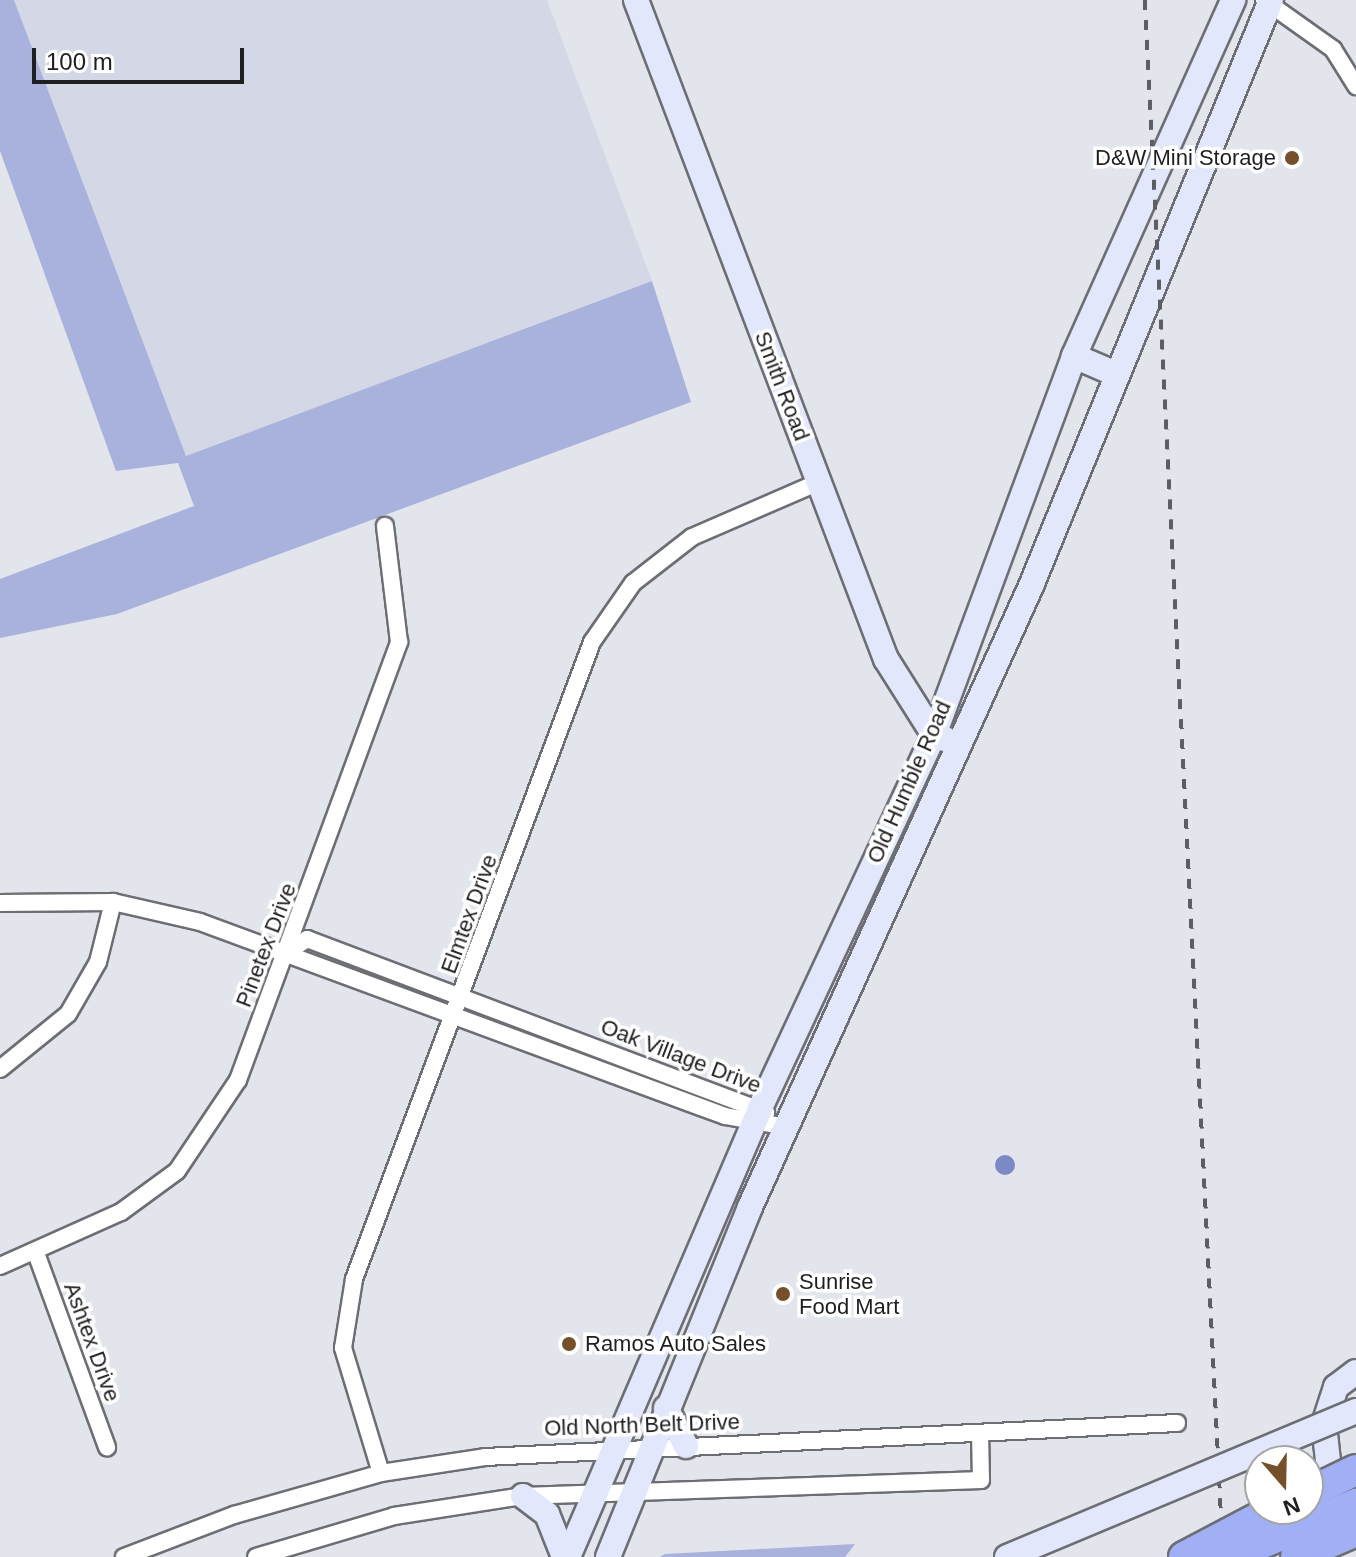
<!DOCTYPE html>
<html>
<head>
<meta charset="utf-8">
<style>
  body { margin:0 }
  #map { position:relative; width:1356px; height:1557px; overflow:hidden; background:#e3e5ec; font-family:Helvetica,sans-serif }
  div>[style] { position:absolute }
  .built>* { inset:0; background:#d4d8e6 }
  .green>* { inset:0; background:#a9b2dd }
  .water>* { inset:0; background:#7d89c7 }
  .round { border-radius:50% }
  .roads { filter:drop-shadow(2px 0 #6c6e74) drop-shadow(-2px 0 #6c6e74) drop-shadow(0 2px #6c6e74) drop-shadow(0 -2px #6c6e74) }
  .street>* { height:16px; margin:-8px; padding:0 8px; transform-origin:8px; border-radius:8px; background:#fff }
  .secondary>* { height:24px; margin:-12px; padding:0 12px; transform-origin:12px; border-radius:12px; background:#e3e7fc }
  .rail>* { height:4px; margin-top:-2px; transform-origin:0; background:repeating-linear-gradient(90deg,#5d5e62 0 10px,transparent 0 20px) }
  .bridges { filter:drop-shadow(2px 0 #6c6e74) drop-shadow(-2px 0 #6c6e74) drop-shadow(0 2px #6c6e74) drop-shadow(0 -2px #6c6e74) }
  .secondary-bridge>* { height:24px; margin:-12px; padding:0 12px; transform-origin:12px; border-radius:12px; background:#e3e7fc }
  .highway-bridge>* { height:30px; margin:-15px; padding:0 15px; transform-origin:15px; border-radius:15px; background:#a1aff5 }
  .dots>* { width:22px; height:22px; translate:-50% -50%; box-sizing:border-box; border:4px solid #fff; border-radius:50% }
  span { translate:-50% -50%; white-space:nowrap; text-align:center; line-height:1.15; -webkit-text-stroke:7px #fff; paint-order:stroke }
  .poi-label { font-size:22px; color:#1f1f22 }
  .right { translate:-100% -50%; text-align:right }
  .left { translate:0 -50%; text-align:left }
  .street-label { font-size:22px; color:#1f1f22 }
  .north { position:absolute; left:1244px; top:1445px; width:80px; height:80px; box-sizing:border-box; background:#fff; border:2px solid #a5a5a7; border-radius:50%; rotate:160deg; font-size:22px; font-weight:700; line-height:32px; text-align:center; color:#1f1f22 }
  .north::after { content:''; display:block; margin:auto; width:28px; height:36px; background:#75502b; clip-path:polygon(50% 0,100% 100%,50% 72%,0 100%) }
  .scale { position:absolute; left:32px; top:48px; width:212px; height:36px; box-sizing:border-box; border:4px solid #1f1f22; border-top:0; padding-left:10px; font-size:24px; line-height:28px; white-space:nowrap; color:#1f1f22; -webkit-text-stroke:6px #fff; paint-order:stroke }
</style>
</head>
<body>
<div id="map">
  <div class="built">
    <div style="clip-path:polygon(14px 0,547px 0,652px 281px,186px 456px)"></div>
  </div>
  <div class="green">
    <div style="clip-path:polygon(0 0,14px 0,186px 456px,652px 281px,691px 402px,117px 614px,0 638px,0 579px,194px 506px,178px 463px,116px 471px,0 151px)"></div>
    <div style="clip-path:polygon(855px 1544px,845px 1557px,660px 1557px,665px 1554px)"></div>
  </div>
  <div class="water">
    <div class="round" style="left:995px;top:1155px;width:20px;height:20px"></div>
  </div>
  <div class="roads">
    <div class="street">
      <div style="left:1264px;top:0;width:85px;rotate:35.4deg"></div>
      <div style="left:1333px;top:49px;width:44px;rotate:58.1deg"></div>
      <div style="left:0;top:903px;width:113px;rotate:-0.5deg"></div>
      <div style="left:113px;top:902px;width:89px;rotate:12.9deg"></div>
      <div style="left:200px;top:922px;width:560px;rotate:20.28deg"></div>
      <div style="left:725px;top:1116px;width:62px;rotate:10.2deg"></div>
      <div style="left:287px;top:952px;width:24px;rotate:-33deg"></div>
      <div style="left:307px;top:939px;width:491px;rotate:20.7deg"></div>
      <div style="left:0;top:1069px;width:87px;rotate:-39deg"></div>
      <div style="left:68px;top:1014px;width:60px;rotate:-60deg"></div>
      <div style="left:98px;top:962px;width:62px;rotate:-76deg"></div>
      <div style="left:36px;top:1253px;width:207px;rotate:69.9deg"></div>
      <div style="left:0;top:1266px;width:133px;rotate:-24.1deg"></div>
      <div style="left:121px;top:1212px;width:69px;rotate:-36.2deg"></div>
      <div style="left:177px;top:1171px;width:110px;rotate:-56.2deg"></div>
      <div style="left:238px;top:1080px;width:467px;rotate:-69.8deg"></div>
      <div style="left:399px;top:642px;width:117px;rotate:-96.9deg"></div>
      <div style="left:381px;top:1473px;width:131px;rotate:-106.9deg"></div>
      <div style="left:343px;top:1348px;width:70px;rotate:-80.9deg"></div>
      <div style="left:354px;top:1279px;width:680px;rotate:-69.51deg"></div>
      <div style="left:592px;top:642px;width:72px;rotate:-55.2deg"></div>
      <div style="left:633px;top:583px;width:75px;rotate:-37.9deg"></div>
      <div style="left:692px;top:537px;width:138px;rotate:-23.4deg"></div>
      <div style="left:124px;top:1557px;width:118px;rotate:-20.9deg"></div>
      <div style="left:234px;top:1515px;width:153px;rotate:-15.9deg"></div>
      <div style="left:381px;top:1473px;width:105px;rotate:-8.7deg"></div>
      <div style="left:485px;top:1457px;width:693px;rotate:-2.81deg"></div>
      <div style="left:256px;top:1557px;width:144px;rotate:-16.5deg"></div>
      <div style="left:394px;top:1516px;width:131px;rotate:-8.8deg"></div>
      <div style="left:523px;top:1496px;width:458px;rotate:-2deg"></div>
      <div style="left:981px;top:1480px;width:47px;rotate:-91.2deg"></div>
    </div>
    <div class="secondary">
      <div style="left:636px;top:0;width:705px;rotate:69.23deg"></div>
      <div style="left:886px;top:659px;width:90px;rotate:57.7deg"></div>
      <div style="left:934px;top:735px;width:12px;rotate:20deg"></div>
      <div style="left:1074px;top:356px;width:46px;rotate:23.2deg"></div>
      <div style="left:666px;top:1408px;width:43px;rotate:62.2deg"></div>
      <div style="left:523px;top:1496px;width:30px;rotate:37deg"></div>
      <div style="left:547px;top:1514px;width:46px;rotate:68.4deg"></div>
      <div style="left:1332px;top:1497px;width:73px;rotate:-96.3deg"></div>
      <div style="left:1324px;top:1424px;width:39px;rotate:-72deg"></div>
      <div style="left:1336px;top:1387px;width:25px;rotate:-37deg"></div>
      <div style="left:568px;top:1557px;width:488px;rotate:-66.8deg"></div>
      <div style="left:760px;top:1108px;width:412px;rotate:-65deg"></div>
      <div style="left:934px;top:735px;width:404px;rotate:-69.7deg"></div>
      <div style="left:1074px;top:356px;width:390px;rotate:-65.9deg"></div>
      <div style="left:608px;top:1557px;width:378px;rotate:-67.9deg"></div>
      <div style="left:750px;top:1207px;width:682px;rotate:-65.65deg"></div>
      <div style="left:1031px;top:586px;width:633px;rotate:-67.73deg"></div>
    </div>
  </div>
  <div class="rail">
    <div style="left:1145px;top:0;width:1559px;rotate:87.13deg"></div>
  </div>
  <div class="bridges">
    <div class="secondary-bridge">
      <div style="left:1007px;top:1557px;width:378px;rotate:-22.7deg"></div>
    </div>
    <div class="highway-bridge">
      <div style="left:1308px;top:1493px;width:53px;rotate:-25.6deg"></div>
      <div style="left:1184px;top:1557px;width:103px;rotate:-27.8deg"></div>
      <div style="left:1229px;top:1557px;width:138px;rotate:-22.7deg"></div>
      <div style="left:1296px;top:1557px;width:65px;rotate:-23.4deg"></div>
    </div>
  </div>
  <div class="dots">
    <div style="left:1292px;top:158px;background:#75502b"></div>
    <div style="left:783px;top:1294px;background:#75502b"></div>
    <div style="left:569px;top:1344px;background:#75502b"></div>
  </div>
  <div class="poi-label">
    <span class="right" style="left:1276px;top:158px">D&amp;W Mini Storage</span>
    <span class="left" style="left:799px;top:1294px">Sunrise<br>Food Mart</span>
    <span class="left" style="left:585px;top:1344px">Ramos Auto Sales</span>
  </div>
  <div class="street-label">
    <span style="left:782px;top:386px;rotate:69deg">Smith Road</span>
    <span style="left:909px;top:782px;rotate:-66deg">Old Humble Road</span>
    <span style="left:469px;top:914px;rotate:-70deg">Elmtex Drive</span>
    <span style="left:266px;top:945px;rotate:-69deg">Pinetex Drive</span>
    <span style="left:681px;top:1056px;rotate:21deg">Oak Village Drive</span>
    <span style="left:92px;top:1342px;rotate:70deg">Ashtex Drive</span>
    <span style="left:642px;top:1425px;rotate:-2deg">Old North Belt Drive</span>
  </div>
  <div class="north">N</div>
  <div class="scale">100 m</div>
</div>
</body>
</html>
